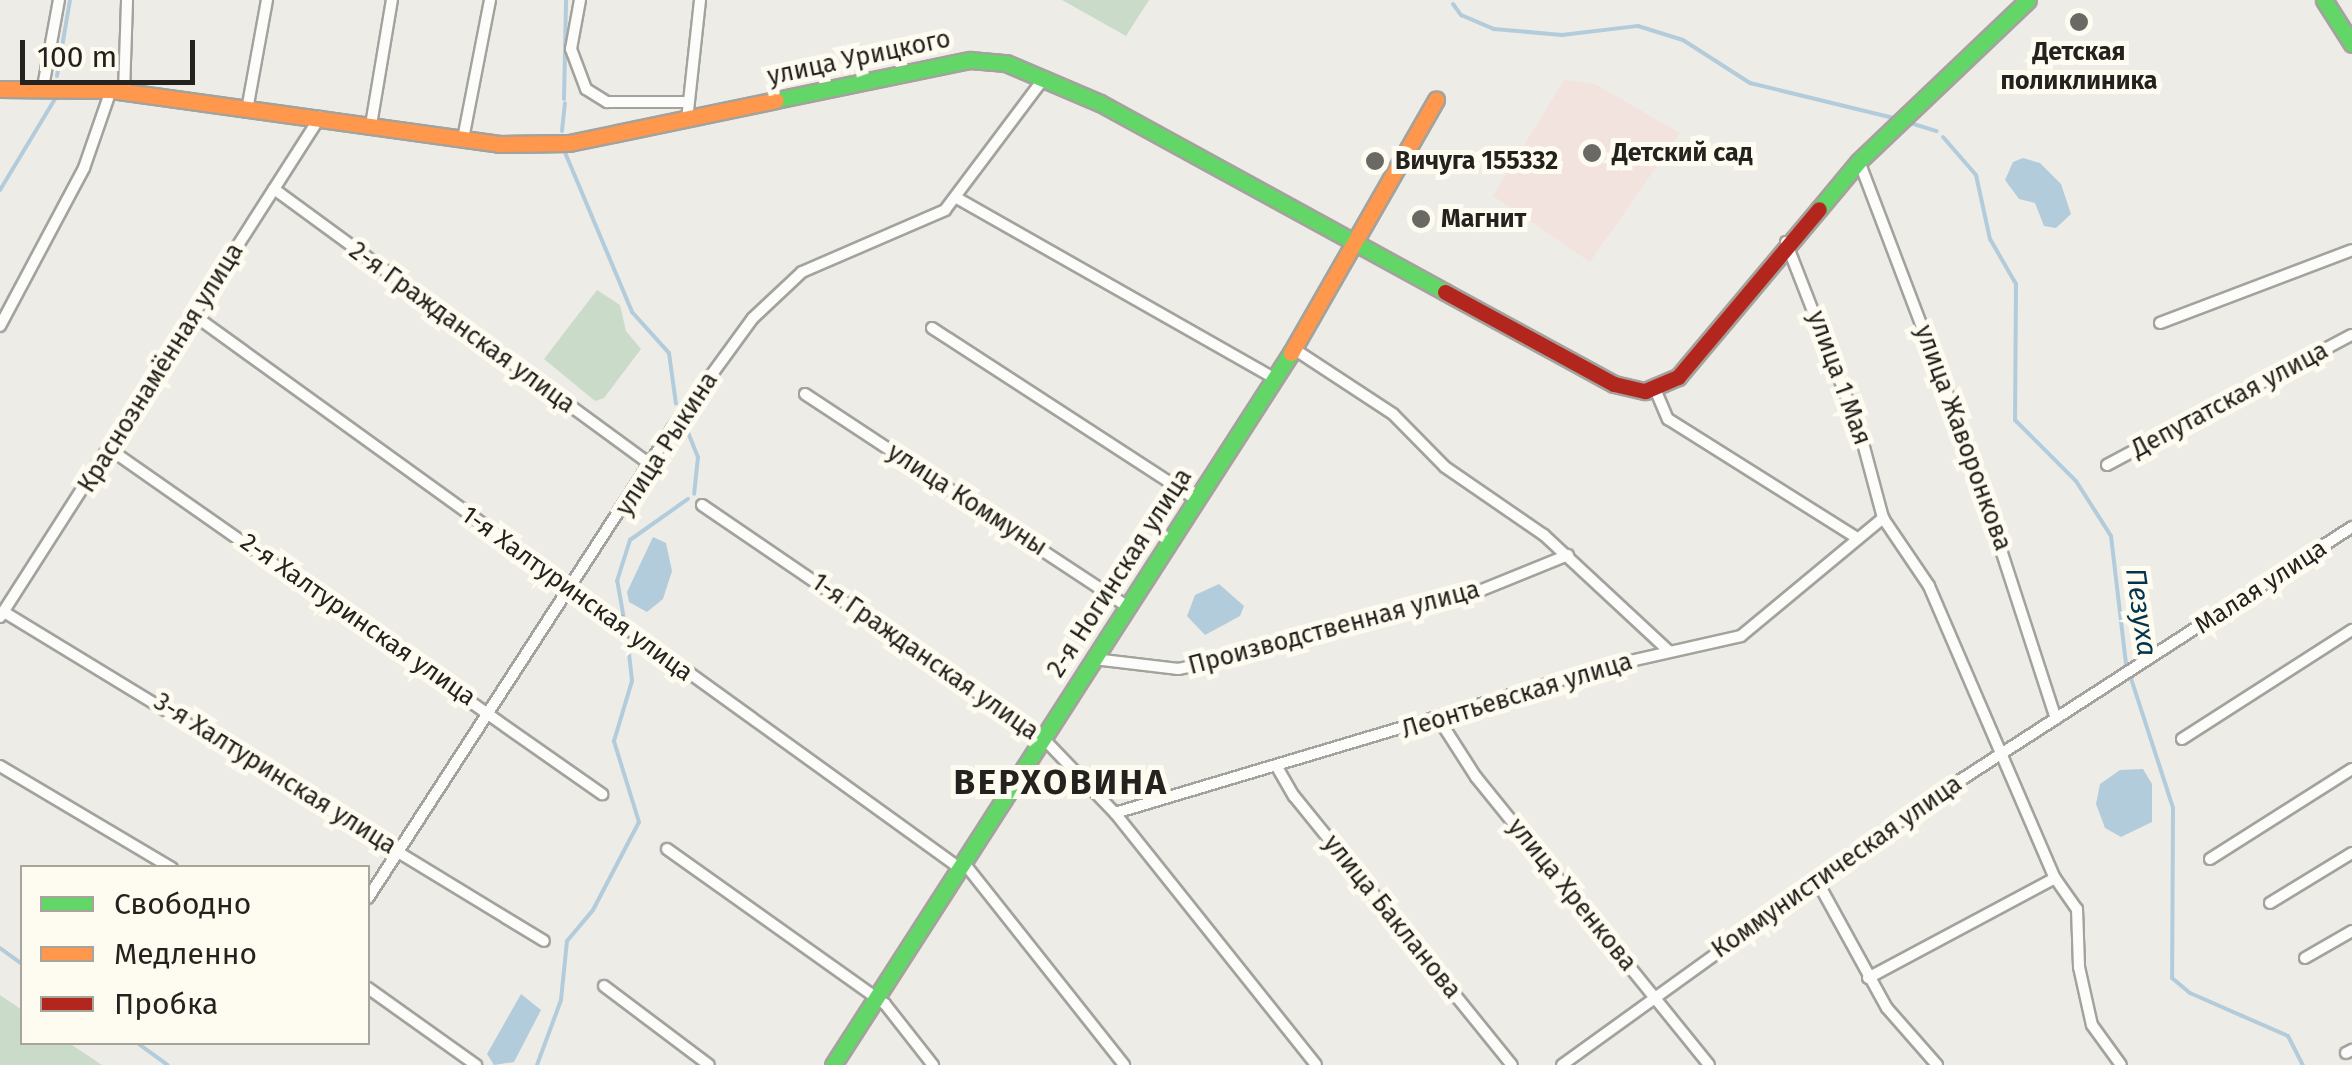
<!DOCTYPE html>
<html>
<head>
<meta charset="utf-8">
<style>
  body { margin:0 }
  #map { position:relative; width:2352px; height:1065px; overflow:hidden; background:#eeece6; font-family:"Fira Sans",sans-serif }
  div>[style] { position:absolute }
  .education>* { inset:0; background:#f3e3df }
  .green>* { inset:0; background:#cadbc9 }
  .water>* { inset:0; background:#b2ccdc }
  .stream>* { height:4px; margin:-2px; padding:0 2px; transform-origin:2px; border-radius:2px; background:#b2ccdc }
  .roads { filter:drop-shadow(2px 0 #a3a29d) drop-shadow(-2px 0 #a3a29d) drop-shadow(0 2px #a3a29d) drop-shadow(0 -2px #a3a29d) }
  .street>* { height:10px; margin:-5px; padding:0 5px; transform-origin:5px; border-radius:5px; background:#fcfcfb }
  .fast>* { height:15px; margin:-7.5px; padding:0 7.5px; transform-origin:7.5px; border-radius:7.5px; background:#63d668 }
  .slow>* { height:15px; margin:-7.5px; padding:0 7.5px; transform-origin:7.5px; border-radius:7.5px; background:#ff974d }
  .jam>* { height:15px; margin:-7.5px; padding:0 7.5px; transform-origin:7.5px; border-radius:7.5px; background:#b3261e }
  .dots>* { width:28px; height:28px; translate:-50% -50%; box-sizing:border-box; border:5px solid #fefbf0; border-radius:50% }
  span { translate:-50% -50%; white-space:nowrap; text-align:center; line-height:1.15; -webkit-text-stroke:10px #fefbf0; paint-order:stroke }
  .poi-label { font-size:25px; color:#24221e; font-weight:700 }
  .left { translate:0 -50%; text-align:left }
  .street-label { font-size:25px; color:#24221e }
  .water-label { font-size:28px; color:#03344d; font-style:italic }
  .district-label { font-size:35px; color:#24221e; font-weight:700; letter-spacing:2.5px }
  .legend { position:absolute; left:20px; top:865px; width:350px; height:180px; box-sizing:border-box; background:#fefbf0; border:2px solid #a7a49c; margin:0; padding:12px 18px; list-style:none; font-size:30px; color:#24221e }
  .legend li { display:flex; align-items:center; gap:20px; height:50px }
  .legend b { width:50px; border:2px solid #a7a49c }
  .scale { position:absolute; left:20px; top:40px; width:175px; height:45px; box-sizing:border-box; border:5px solid #24221e; border-top:0; padding-left:12px; font-size:30px; line-height:35px; white-space:nowrap; color:#24221e; -webkit-text-stroke:8px #fefbf0; paint-order:stroke }
</style>
</head>
<body>
<div id="map">
  <div class="education">
    <div style="clip-path:polygon(1564px 80px,1595px 84px,1680px 133px,1590px 262px,1493px 196px)"></div>
  </div>
  <div class="green">
    <div style="clip-path:polygon(1062px 0,1149px 0,1126px 36px)"></div>
    <div style="clip-path:polygon(597px 290px,620px 305px,626px 331px,641px 349px,604px 398px,595px 401px,544px 359px)"></div>
    <div style="clip-path:polygon(0 995px,22px 1010px,22px 1042px,69px 1043px,102px 1065px,0 1065px)"></div>
  </div>
  <div class="water">
    <div style="clip-path:polygon(2023px 158px,2040px 163px,2061px 184px,2071px 214px,2056px 228px,2044px 226px,2035px 203px,2019px 199px,2005px 180px,2013px 162px)"></div>
    <div style="clip-path:polygon(653px 537px,666px 543px,672px 571px,663px 599px,647px 612px,629px 602px,627px 592px)"></div>
    <div style="clip-path:polygon(1219px 584px,1244px 606px,1240px 616px,1205px 635px,1187px 616px,1195px 595px)"></div>
    <div style="clip-path:polygon(2143px 769px,2152px 784px,2152px 822px,2121px 837px,2105px 828px,2096px 804px,2100px 784px,2120px 770px)"></div>
    <div style="clip-path:polygon(521px 994px,541px 1010px,514px 1062px,494px 1065px,487px 1054px)"></div>
  </div>
  <div class="stream">
    <div style="left:1453px;top:4px;width:14px;rotate:54deg"></div>
    <div style="left:1461px;top:15px;width:36px;rotate:23deg"></div>
    <div style="left:1494px;top:29px;width:68px;rotate:5deg"></div>
    <div style="left:1562px;top:35px;width:77px;rotate:-6.8deg"></div>
    <div style="left:1638px;top:26px;width:47px;rotate:17.3deg"></div>
    <div style="left:1683px;top:40px;width:80px;rotate:32.7deg"></div>
    <div style="left:1750px;top:83px;width:152px;rotate:13.7deg"></div>
    <div style="left:57px;top:76px;width:77px;rotate:-80.3deg"></div>
    <div style="left:564px;top:99px;width:99px;rotate:-88.8deg"></div>
    <div style="left:1907px;top:122px;width:31px;rotate:17deg"></div>
    <div style="left:562px;top:131px;width:28px;rotate:-84deg"></div>
    <div style="left:1943px;top:137px;width:50px;rotate:49deg"></div>
    <div style="left:1976px;top:175px;width:66px;rotate:77.7deg"></div>
    <div style="left:1990px;top:239px;width:52px;rotate:60deg"></div>
    <div style="left:2016px;top:284px;width:136px;rotate:90.4deg"></div>
    <div style="left:2015px;top:420px;width:86px;rotate:45deg"></div>
    <div style="left:2076px;top:481px;width:65px;rotate:57.5deg"></div>
    <div style="left:2111px;top:536px;width:128px;rotate:83.3deg"></div>
    <div style="left:2126px;top:663px;width:152px;rotate:72deg"></div>
    <div style="left:2173px;top:808px;width:170px;rotate:90.3deg"></div>
    <div style="left:2172px;top:978px;width:23px;rotate:40deg"></div>
    <div style="left:2190px;top:993px;width:107px;rotate:23.7deg"></div>
    <div style="left:2288px;top:1036px;width:33px;rotate:63deg"></div>
    <div style="left:564px;top:150px;width:176px;rotate:67.2deg"></div>
    <div style="left:632px;top:312px;width:55px;rotate:47.9deg"></div>
    <div style="left:669px;top:353px;width:51px;rotate:82.2deg"></div>
    <div style="left:0;top:190px;width:109px;rotate:-58.9deg"></div>
    <div style="left:685px;top:425px;width:35px;rotate:68deg"></div>
    <div style="left:698px;top:457px;width:37px;rotate:96deg"></div>
    <div style="left:624px;top:619px;width:39px;rotate:-100deg"></div>
    <div style="left:617px;top:581px;width:43px;rotate:-72.4deg"></div>
    <div style="left:630px;top:540px;width:71px;rotate:-35.3deg"></div>
    <div style="left:0;top:948px;width:27px;rotate:36deg"></div>
    <div style="left:136px;top:1042px;width:39px;rotate:36deg"></div>
    <div style="left:537px;top:1065px;width:69px;rotate:-69.7deg"></div>
    <div style="left:561px;top:1000px;width:59px;rotate:-84.2deg"></div>
    <div style="left:567px;top:941px;width:40px;rotate:-50deg"></div>
    <div style="left:593px;top:910px;width:99px;rotate:-62.4deg"></div>
    <div style="left:639px;top:822px;width:85px;rotate:-107.2deg"></div>
    <div style="left:614px;top:741px;width:63px;rotate:-73.3deg"></div>
    <div style="left:632px;top:681px;width:46px;rotate:-96.2deg"></div>
  </div>
  <div class="roads">
    <div class="street">
      <div style="left:580px;top:0;width:50px;rotate:100.4deg"></div>
      <div style="left:571px;top:49px;width:43px;rotate:69.4deg"></div>
      <div style="left:586px;top:89px;width:25px;rotate:32deg"></div>
      <div style="left:607px;top:102px;width:80px"></div>
      <div style="left:43px;top:87px;width:88px;rotate:-79.6deg"></div>
      <div style="left:124px;top:92px;width:92px;rotate:-88.1deg"></div>
      <div style="left:247px;top:110px;width:112px;rotate:-79.7deg"></div>
      <div style="left:687px;top:120px;width:121px;rotate:-83.8deg"></div>
      <div style="left:371px;top:125px;width:127px;rotate:-80.5deg"></div>
      <div style="left:463px;top:139px;width:142px;rotate:-79deg"></div>
      <div style="left:1859px;top:161px;width:301px;rotate:69.2deg"></div>
      <div style="left:1966px;top:442px;width:291px;rotate:72deg"></div>
      <div style="left:274px;top:189px;width:467px;rotate:36.2deg"></div>
      <div style="left:957px;top:198px;width:366px;rotate:29.6deg"></div>
      <div style="left:1786px;top:242px;width:204px;rotate:68.7deg"></div>
      <div style="left:1860px;top:432px;width:89px;rotate:75deg"></div>
      <div style="left:1883px;top:518px;width:82px;rotate:55.9deg"></div>
      <div style="left:1929px;top:586px;width:318px;rotate:66.7deg"></div>
      <div style="left:2055px;top:878px;width:38px;rotate:55deg"></div>
      <div style="left:2077px;top:909px;width:58px;rotate:88deg"></div>
      <div style="left:2079px;top:967px;width:59px;rotate:77.4deg"></div>
      <div style="left:2092px;top:1025px;width:49px;rotate:54.1deg"></div>
      <div style="left:195px;top:316px;width:945px;rotate:35.83deg"></div>
      <div style="left:2160px;top:323px;width:205px;rotate:-20.8deg"></div>
      <div style="left:0;top:326px;width:179px;rotate:-62deg"></div>
      <div style="left:84px;top:168px;width:83px;rotate:-70.9deg"></div>
      <div style="left:932px;top:328px;width:316px;rotate:33deg"></div>
      <div style="left:1294px;top:349px;width:118px;rotate:33.3deg"></div>
      <div style="left:1393px;top:414px;width:74px;rotate:45.5deg"></div>
      <div style="left:1445px;top:467px;width:120px;rotate:34.5deg"></div>
      <div style="left:1544px;top:535px;width:171px;rotate:42.9deg"></div>
      <div style="left:1655px;top:389px;width:33px;rotate:67deg"></div>
      <div style="left:1668px;top:419px;width:223px;rotate:32.2deg"></div>
      <div style="left:805px;top:394px;width:387px;rotate:33.4deg"></div>
      <div style="left:111px;top:450px;width:600px;rotate:35.02deg"></div>
      <div style="left:2107px;top:465px;width:277px;rotate:-28deg"></div>
      <div style="left:702px;top:505px;width:412px;rotate:34.3deg"></div>
      <div style="left:1042px;top:737px;width:105px;rotate:46.2deg"></div>
      <div style="left:1115px;top:813px;width:322px;rotate:51.4deg"></div>
      <div style="left:4px;top:612px;width:632px;rotate:31.35deg"></div>
      <div style="left:0;top:617px;width:594px;rotate:-57.38deg"></div>
      <div style="left:1094px;top:659px;width:85px;rotate:6.8deg"></div>
      <div style="left:1178px;top:669px;width:33px;rotate:-11deg"></div>
      <div style="left:1210px;top:663px;width:266px;rotate:-14.6deg"></div>
      <div style="left:1467px;top:596px;width:109px;rotate:-22.1deg"></div>
      <div style="left:1440px;top:721px;width:67px;rotate:57.3deg"></div>
      <div style="left:1476px;top:777px;width:370px;rotate:51deg"></div>
      <div style="left:2182px;top:739px;width:202px;rotate:-32.7deg"></div>
      <div style="left:0;top:766px;width:200px;rotate:30.7deg"></div>
      <div style="left:1277px;top:767px;width:34px;rotate:60deg"></div>
      <div style="left:1294px;top:796px;width:346px;rotate:51deg"></div>
      <div style="left:1115px;top:813px;width:514px;rotate:-16.6deg"></div>
      <div style="left:1608px;top:666px;width:136px;rotate:-12.7deg"></div>
      <div style="left:1741px;top:636px;width:185px;rotate:-39.7deg"></div>
      <div style="left:667px;top:849px;width:267px;rotate:35.4deg"></div>
      <div style="left:885px;top:1004px;width:78px;rotate:51.8deg"></div>
      <div style="left:2210px;top:859px;width:168px;rotate:-32.4deg"></div>
      <div style="left:964px;top:863px;width:258px;rotate:51.6deg"></div>
      <div style="left:1816px;top:879px;width:147px;rotate:61.2deg"></div>
      <div style="left:1887px;top:1008px;width:76px;rotate:48.7deg"></div>
      <div style="left:368px;top:898px;width:559px;rotate:-57.05deg"></div>
      <div style="left:672px;top:429px;width:137px;rotate:-53.9deg"></div>
      <div style="left:753px;top:318px;width:67px;rotate:-43.2deg"></div>
      <div style="left:802px;top:272px;width:156px;rotate:-23.4deg"></div>
      <div style="left:945px;top:210px;width:166px;rotate:-53.1deg"></div>
      <div style="left:2270px;top:903px;width:96px;rotate:-31.4deg"></div>
      <div style="left:2305px;top:958px;width:54px;rotate:-29.9deg"></div>
      <div style="left:1868px;top:978px;width:212px;rotate:-28.1deg"></div>
      <div style="left:604px;top:986px;width:131px;rotate:37deg"></div>
      <div style="left:368px;top:988px;width:133px;rotate:35.5deg"></div>
      <div style="left:2346px;top:1053px;width:7px;rotate:-27deg"></div>
      <div style="left:1562px;top:1065px;width:444px;rotate:-35.8deg"></div>
      <div style="left:1922px;top:805px;width:512px;rotate:-32.88deg"></div>
    </div>
    <div class="fast">
      <div style="left:2324px;top:0;width:52px;rotate:57.5deg"></div>
      <div style="left:776px;top:100px;width:198px;rotate:-11.7deg"></div>
      <div style="left:970px;top:60px;width:36px;rotate:5deg"></div>
      <div style="left:1006px;top:63px;width:102px;rotate:23.1deg"></div>
      <div style="left:1100px;top:103px;width:393px;rotate:28.7deg"></div>
      <div style="left:1819px;top:209px;width:62px;rotate:-50.2deg"></div>
      <div style="left:1859px;top:161px;width:233px;rotate:-43.6deg"></div>
      <div style="left:833px;top:1065px;width:847px;rotate:-57.25deg"></div>
    </div>
    <div class="slow">
      <div style="left:0;top:89px;width:111px;rotate:0.5deg"></div>
      <div style="left:111px;top:90px;width:392px;rotate:7.9deg"></div>
      <div style="left:499px;top:144px;width:70px;rotate:-0.8deg"></div>
      <div style="left:569px;top:143px;width:211px;rotate:-11.7deg"></div>
      <div style="left:1291px;top:353px;width:292px;rotate:-60.2deg"></div>
    </div>
    <div class="jam">
      <div style="left:1445px;top:292px;width:192px;rotate:28.6deg"></div>
      <div style="left:1614px;top:384px;width:32px;rotate:13deg"></div>
      <div style="left:1645px;top:391px;width:36px;rotate:-23deg"></div>
      <div style="left:1678px;top:377px;width:219px;rotate:-50deg"></div>
    </div>
  </div>
  <div class="dots">
    <div style="left:2079px;top:22px;background:#6b6964"></div>
    <div style="left:1592px;top:153px;background:#6b6964"></div>
    <div style="left:1375px;top:161px;background:#6b6964"></div>
    <div style="left:1421px;top:219px;background:#6b6964"></div>
  </div>
  <div class="poi-label">
    <span style="left:2079px;top:67px">Детская<br>поликлиника</span>
    <span class="left" style="left:1612px;top:153px">Детский сад</span>
    <span class="left" style="left:1395px;top:161px">Вичуга 155332</span>
    <span class="left" style="left:1441px;top:219px">Магнит</span>
  </div>
  <div class="street-label">
    <span style="left:859px;top:58px;rotate:-12deg">улица Урицкого</span>
    <span style="left:462px;top:328px;rotate:36deg">2-я Гражданская улица</span>
    <span style="left:161px;top:368px;rotate:-58deg">Краснознамённая улица</span>
    <span style="left:1839px;top:378px;rotate:70deg">улица 1 Мая</span>
    <span style="left:2230px;top:400px;rotate:-28deg">Депутатская улица</span>
    <span style="left:1963px;top:438px;rotate:70deg">улица Жаворонкова</span>
    <span style="left:667px;top:444px;rotate:-57deg">улица Рыкина</span>
    <span style="left:967px;top:500px;rotate:33deg">улица Коммуны</span>
    <span style="left:1120px;top:573px;rotate:-57deg">2-я Ногинская улица</span>
    <span style="left:2261px;top:587px;rotate:-33deg">Малая улица</span>
    <span style="left:577px;top:594px;rotate:36deg">1-я Халтуринская улица</span>
    <span style="left:358px;top:620px;rotate:35deg">2-я Халтуринская улица</span>
    <span style="left:1334px;top:628px;rotate:-15deg">Производственная улица</span>
    <span style="left:925px;top:657px;rotate:35deg">1-я Гражданская улица</span>
    <span style="left:1517px;top:696px;rotate:-17deg">Леонтьевская улица</span>
    <span style="left:275px;top:774px;rotate:32deg">3-я Халтуринская улица</span>
    <span style="left:1837px;top:867px;rotate:-35deg">Коммунистическая улица</span>
    <span style="left:1572px;top:895px;rotate:51deg">улица Хренкова</span>
    <span style="left:1392px;top:917px;rotate:51deg">улица Бакланова</span>
  </div>
  <div class="water-label">
    <span style="left:2141px;top:612px;rotate:82deg">Пезуха</span>
  </div>
  <div class="district-label">
    <span style="left:1061px;top:782px">ВЕРХОВИНА</span>
  </div>
  <ul class="legend">
  <li><b style="height:12px;background:#63d668"></b>Свободно</li>
  <li><b style="height:12px;background:#ff974d"></b>Медленно</li>
  <li><b style="height:12px;background:#b3261e"></b>Пробка</li>
  </ul>
  <div class="scale">100 m</div>
</div>
</body>
</html>
